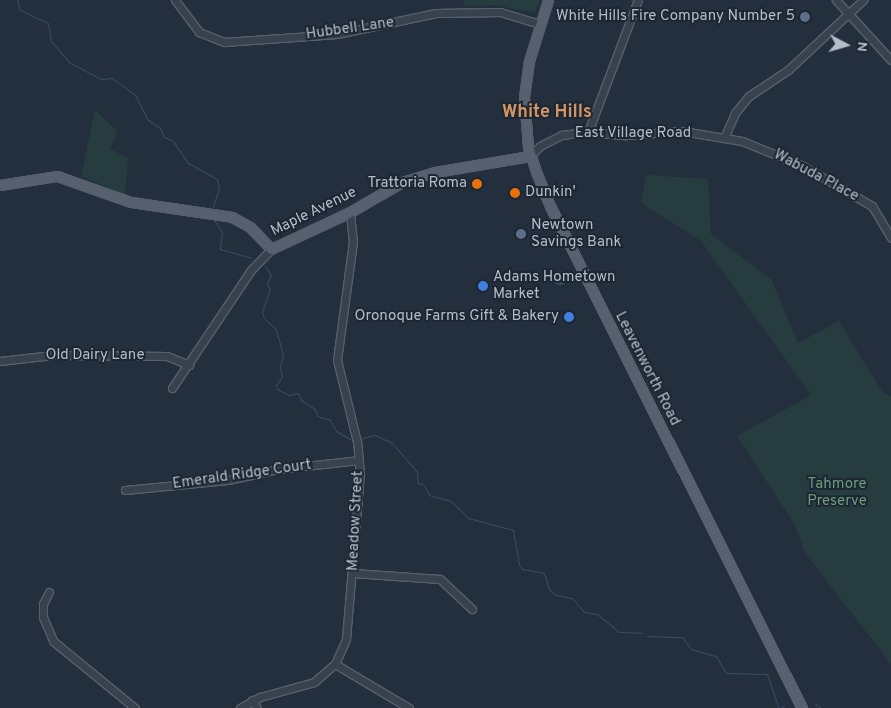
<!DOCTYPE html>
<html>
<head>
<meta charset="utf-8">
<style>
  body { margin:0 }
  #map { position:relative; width:891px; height:708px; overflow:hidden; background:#242f3e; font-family:Overpass,sans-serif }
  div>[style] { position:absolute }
  .green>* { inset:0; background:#263c3f }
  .water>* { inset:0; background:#394c67 }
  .round { border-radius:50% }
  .stream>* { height:1px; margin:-0.5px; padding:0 0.5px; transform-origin:0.5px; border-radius:0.5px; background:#394c67 }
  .roads { filter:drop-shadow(1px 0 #565f6c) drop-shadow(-1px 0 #565f6c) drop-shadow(0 1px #565f6c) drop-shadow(0 -1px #565f6c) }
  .minor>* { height:7px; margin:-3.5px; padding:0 3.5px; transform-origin:3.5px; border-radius:3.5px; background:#38414e }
  .major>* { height:9px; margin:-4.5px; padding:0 4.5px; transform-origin:4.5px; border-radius:4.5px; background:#56606e }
  .dots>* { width:14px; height:14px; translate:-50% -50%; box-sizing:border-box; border:2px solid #1d2633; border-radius:50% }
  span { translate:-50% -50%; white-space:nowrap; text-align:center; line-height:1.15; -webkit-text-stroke:4px #1d2633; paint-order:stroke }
  .poi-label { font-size:15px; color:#b4bcc9 }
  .right { translate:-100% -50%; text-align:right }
  .left { translate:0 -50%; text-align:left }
  .street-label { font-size:15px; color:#b4bcc9 }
  .park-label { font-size:15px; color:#6b9a76 }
  .quarter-label { font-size:18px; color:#d59563; font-weight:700 }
  .north { position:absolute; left:821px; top:20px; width:50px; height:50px; -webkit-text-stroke:4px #1d2633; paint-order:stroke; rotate:96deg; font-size:14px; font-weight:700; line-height:20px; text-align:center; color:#b4bcc9 }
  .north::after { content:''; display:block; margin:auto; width:18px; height:22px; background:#b4bcc9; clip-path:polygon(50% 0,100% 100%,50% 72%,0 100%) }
</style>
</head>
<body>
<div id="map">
  <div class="green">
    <div style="clip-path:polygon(464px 0,540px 0,535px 11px,531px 12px,494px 5px,464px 6px)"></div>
    <div style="clip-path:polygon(95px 110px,117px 131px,110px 149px,128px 158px,125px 195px,81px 176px)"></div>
    <div style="clip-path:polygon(646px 175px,708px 179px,711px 234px,771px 279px,798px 343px,839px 321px,883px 393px,891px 396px,891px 664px,805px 553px,795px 525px,737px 436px,811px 395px,701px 241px,641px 203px)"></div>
  </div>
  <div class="water">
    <div class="round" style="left:553px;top:271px;width:14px;height:14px"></div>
  </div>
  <div class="stream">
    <div style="left:17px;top:0;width:10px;rotate:73deg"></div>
    <div style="left:20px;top:10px;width:31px;rotate:25deg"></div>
    <div style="left:48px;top:23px;width:18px;rotate:81deg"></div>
    <div style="left:51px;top:41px;width:29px;rotate:49deg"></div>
    <div style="left:70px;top:63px;width:35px;rotate:27deg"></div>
    <div style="left:101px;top:79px;width:11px;rotate:-5deg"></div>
    <div style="left:112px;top:78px;width:29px;rotate:36deg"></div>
    <div style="left:135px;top:95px;width:27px;rotate:63deg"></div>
    <div style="left:147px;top:119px;width:16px;rotate:35deg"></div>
    <div style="left:160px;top:128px;width:10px;rotate:66deg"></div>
    <div style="left:164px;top:137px;width:10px;rotate:24deg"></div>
    <div style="left:173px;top:141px;width:27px;rotate:56deg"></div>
    <div style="left:188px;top:163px;width:33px;rotate:29deg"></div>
    <div style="left:217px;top:179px;width:9px;rotate:77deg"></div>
    <div style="left:219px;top:188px;width:20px;rotate:108deg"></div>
    <div style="left:213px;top:218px;width:17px;rotate:57deg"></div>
    <div style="left:222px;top:232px;width:17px;rotate:97deg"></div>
    <div style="left:220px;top:249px;width:32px;rotate:16deg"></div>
    <div style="left:265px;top:266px;width:11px;rotate:56deg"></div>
    <div style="left:271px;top:275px;width:10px;rotate:114deg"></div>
    <div style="left:267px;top:284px;width:6px;rotate:59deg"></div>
    <div style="left:270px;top:289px;width:24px;rotate:109deg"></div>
    <div style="left:262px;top:312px;width:6px;rotate:72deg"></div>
    <div style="left:264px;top:318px;width:16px;rotate:43deg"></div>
    <div style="left:276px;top:329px;width:27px;rotate:75deg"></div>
    <div style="left:283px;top:355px;width:11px;rotate:105deg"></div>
    <div style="left:280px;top:366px;width:11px;rotate:80deg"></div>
    <div style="left:282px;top:377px;width:10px;rotate:127deg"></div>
    <div style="left:276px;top:385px;width:4px;rotate:76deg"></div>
    <div style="left:277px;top:389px;width:13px;rotate:27deg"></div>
    <div style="left:289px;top:395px;width:9px;rotate:-13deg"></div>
    <div style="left:298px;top:393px;width:8px;rotate:67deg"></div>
    <div style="left:301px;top:400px;width:17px;rotate:33deg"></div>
    <div style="left:315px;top:409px;width:7px;rotate:74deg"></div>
    <div style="left:317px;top:416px;width:14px;rotate:17deg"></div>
    <div style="left:330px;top:420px;width:13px;rotate:61deg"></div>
    <div style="left:336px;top:431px;width:16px;rotate:30deg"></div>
    <div style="left:362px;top:438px;width:13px;rotate:-13deg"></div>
    <div style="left:375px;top:435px;width:19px;rotate:25deg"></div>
    <div style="left:392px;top:443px;width:38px;rotate:49deg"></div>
    <div style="left:417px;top:472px;width:11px;rotate:85deg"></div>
    <div style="left:418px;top:483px;width:6px;rotate:18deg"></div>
    <div style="left:424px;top:485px;width:11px;rotate:63deg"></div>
    <div style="left:429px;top:495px;width:23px;rotate:15deg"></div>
    <div style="left:451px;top:501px;width:24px;rotate:45deg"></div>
    <div style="left:468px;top:518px;width:47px;rotate:14.9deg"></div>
    <div style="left:513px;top:530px;width:35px;rotate:80deg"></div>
    <div style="left:519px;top:564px;width:6px;rotate:59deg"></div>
    <div style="left:522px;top:569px;width:22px;rotate:10deg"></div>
    <div style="left:544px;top:573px;width:17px;rotate:73deg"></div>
    <div style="left:549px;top:589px;width:9px;rotate:41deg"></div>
    <div style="left:556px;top:595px;width:16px;rotate:11deg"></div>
    <div style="left:572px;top:598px;width:18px;rotate:49deg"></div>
    <div style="left:584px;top:612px;width:13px;rotate:9deg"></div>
    <div style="left:597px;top:614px;width:28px;rotate:39deg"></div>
    <div style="left:619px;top:632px;width:23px;rotate:2deg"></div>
    <div style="left:647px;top:636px;width:35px;rotate:2deg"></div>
    <div style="left:682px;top:637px;width:15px;rotate:53deg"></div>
    <div style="left:691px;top:649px;width:26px;rotate:16deg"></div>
    <div style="left:716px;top:656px;width:20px;rotate:60deg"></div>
    <div style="left:726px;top:673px;width:41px;rotate:1.4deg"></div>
    <div style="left:767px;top:674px;width:36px;rotate:71deg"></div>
    <div style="left:815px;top:704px;width:7px;rotate:34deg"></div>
    <div style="left:781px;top:708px;width:4px;rotate:-34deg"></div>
  </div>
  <div class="roads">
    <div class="minor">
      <div style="left:175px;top:0;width:40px;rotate:53deg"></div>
      <div style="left:199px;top:32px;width:27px;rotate:22deg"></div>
      <div style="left:224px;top:42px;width:113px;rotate:-4deg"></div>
      <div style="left:337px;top:34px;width:101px;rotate:-12deg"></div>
      <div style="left:436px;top:13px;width:64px;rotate:-0.9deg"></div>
      <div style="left:500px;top:12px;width:42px;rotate:16.7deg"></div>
      <div style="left:836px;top:0;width:81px;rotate:47.5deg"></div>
      <div style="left:588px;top:132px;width:141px;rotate:-69.3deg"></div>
      <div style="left:724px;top:138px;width:27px;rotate:-66deg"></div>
      <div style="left:735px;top:113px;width:22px;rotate:-51deg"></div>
      <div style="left:749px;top:96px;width:47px;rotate:-33.7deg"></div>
      <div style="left:788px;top:70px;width:103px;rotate:-43deg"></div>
      <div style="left:530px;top:156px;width:14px;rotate:-45deg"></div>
      <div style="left:540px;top:146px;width:25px;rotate:-27deg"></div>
      <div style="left:562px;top:135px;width:26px;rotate:-7deg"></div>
      <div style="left:588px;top:132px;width:38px;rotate:5deg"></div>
      <div style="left:626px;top:135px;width:56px;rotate:-4.1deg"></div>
      <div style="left:682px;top:131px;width:61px;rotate:9.5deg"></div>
      <div style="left:742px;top:141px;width:66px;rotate:22.3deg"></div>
      <div style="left:803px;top:166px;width:80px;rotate:30.1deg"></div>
      <div style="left:872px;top:206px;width:37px;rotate:59deg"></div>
      <div style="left:0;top:361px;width:53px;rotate:-6.5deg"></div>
      <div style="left:53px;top:355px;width:114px;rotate:0.5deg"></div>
      <div style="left:167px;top:356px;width:24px;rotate:22deg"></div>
      <div style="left:172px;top:388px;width:142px;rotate:-56.2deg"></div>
      <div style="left:251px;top:270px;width:29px;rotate:-46deg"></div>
      <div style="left:125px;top:490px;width:103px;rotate:-5.5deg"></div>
      <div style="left:228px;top:480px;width:51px;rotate:-12.4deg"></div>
      <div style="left:278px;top:469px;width:81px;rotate:-6.3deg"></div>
      <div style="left:353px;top:573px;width:87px;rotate:3.9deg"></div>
      <div style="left:440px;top:579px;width:44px;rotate:43.2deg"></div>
      <div style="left:49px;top:592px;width:13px;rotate:117deg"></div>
      <div style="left:43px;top:604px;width:13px;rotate:90deg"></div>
      <div style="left:43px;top:617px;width:26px;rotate:67deg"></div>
      <div style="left:53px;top:641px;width:106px;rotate:39.3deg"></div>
      <div style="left:335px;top:664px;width:86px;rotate:30.7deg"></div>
      <div style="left:252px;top:700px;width:9px;rotate:58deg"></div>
      <div style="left:240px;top:708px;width:23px;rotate:-29deg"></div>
      <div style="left:260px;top:697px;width:56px;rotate:-15.5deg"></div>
      <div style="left:314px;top:682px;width:28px;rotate:-41deg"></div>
      <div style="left:335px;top:664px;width:27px;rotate:-66deg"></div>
      <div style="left:346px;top:639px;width:166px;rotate:-85.2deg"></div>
      <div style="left:360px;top:474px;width:32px;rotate:-95deg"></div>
      <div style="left:357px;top:442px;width:84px;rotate:-103.7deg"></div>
      <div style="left:337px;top:360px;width:119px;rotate:-82.3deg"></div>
      <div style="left:353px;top:242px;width:30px;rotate:-96deg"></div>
    </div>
    <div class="major">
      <div style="left:548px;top:0;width:64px;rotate:107.3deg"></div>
      <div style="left:529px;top:61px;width:36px;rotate:98deg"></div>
      <div style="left:524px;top:97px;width:50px;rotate:85.4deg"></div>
      <div style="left:528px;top:147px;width:28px;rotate:72deg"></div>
      <div style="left:537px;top:174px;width:37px;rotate:68deg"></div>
      <div style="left:551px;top:208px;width:559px;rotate:63.34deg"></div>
      <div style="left:0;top:185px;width:58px;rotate:-9deg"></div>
      <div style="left:57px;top:176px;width:78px;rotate:19.4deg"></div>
      <div style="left:131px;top:202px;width:102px;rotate:8.4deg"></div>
      <div style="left:232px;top:217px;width:21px;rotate:29deg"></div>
      <div style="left:250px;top:227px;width:30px;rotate:46deg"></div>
      <div style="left:271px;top:249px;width:87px;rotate:-25.1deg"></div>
      <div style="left:350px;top:212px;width:60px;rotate:-30deg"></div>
      <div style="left:402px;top:182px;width:34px;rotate:-17deg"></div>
      <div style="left:435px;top:172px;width:96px;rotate:-9.6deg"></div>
    </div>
  </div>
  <div class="dots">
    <div style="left:805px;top:17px;background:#5c6f8a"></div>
    <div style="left:477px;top:184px;background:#e8710a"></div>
    <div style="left:515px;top:193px;background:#e8710a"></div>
    <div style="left:521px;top:234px;background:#5c6f8a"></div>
    <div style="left:483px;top:286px;background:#3f7fe0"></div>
    <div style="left:569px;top:317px;background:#3f7fe0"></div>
  </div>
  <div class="poi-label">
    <span class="right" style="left:795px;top:17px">White Hills Fire Company Number 5</span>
    <span class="right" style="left:467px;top:184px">Trattoria Roma</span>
    <span class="left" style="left:525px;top:193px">Dunkin'</span>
    <span class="left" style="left:531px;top:234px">Newtown<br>Savings Bank</span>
    <span class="left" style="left:493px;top:286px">Adams Hometown<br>Market</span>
    <span class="right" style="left:559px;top:317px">Oronoque Farms Gift &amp; Bakery</span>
  </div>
  <div class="street-label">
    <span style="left:350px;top:29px;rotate:-8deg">Hubbell Lane</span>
    <span style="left:633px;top:134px">East Village Road</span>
    <span style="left:816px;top:176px;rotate:28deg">Wabuda Place</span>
    <span style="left:314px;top:212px;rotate:-26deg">Maple Avenue</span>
    <span style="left:95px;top:356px">Old Dairy Lane</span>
    <span style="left:647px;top:369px;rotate:63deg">Leavenworth Road</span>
    <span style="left:242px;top:475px;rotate:-8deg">Emerald Ridge Court</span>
    <span style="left:356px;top:521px;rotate:-87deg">Meadow Street</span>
  </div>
  <div class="park-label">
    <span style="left:837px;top:493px">Tahmore<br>Preserve</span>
  </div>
  <div class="quarter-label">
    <span style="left:547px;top:113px">White Hills</span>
  </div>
  <div class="north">N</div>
</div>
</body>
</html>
